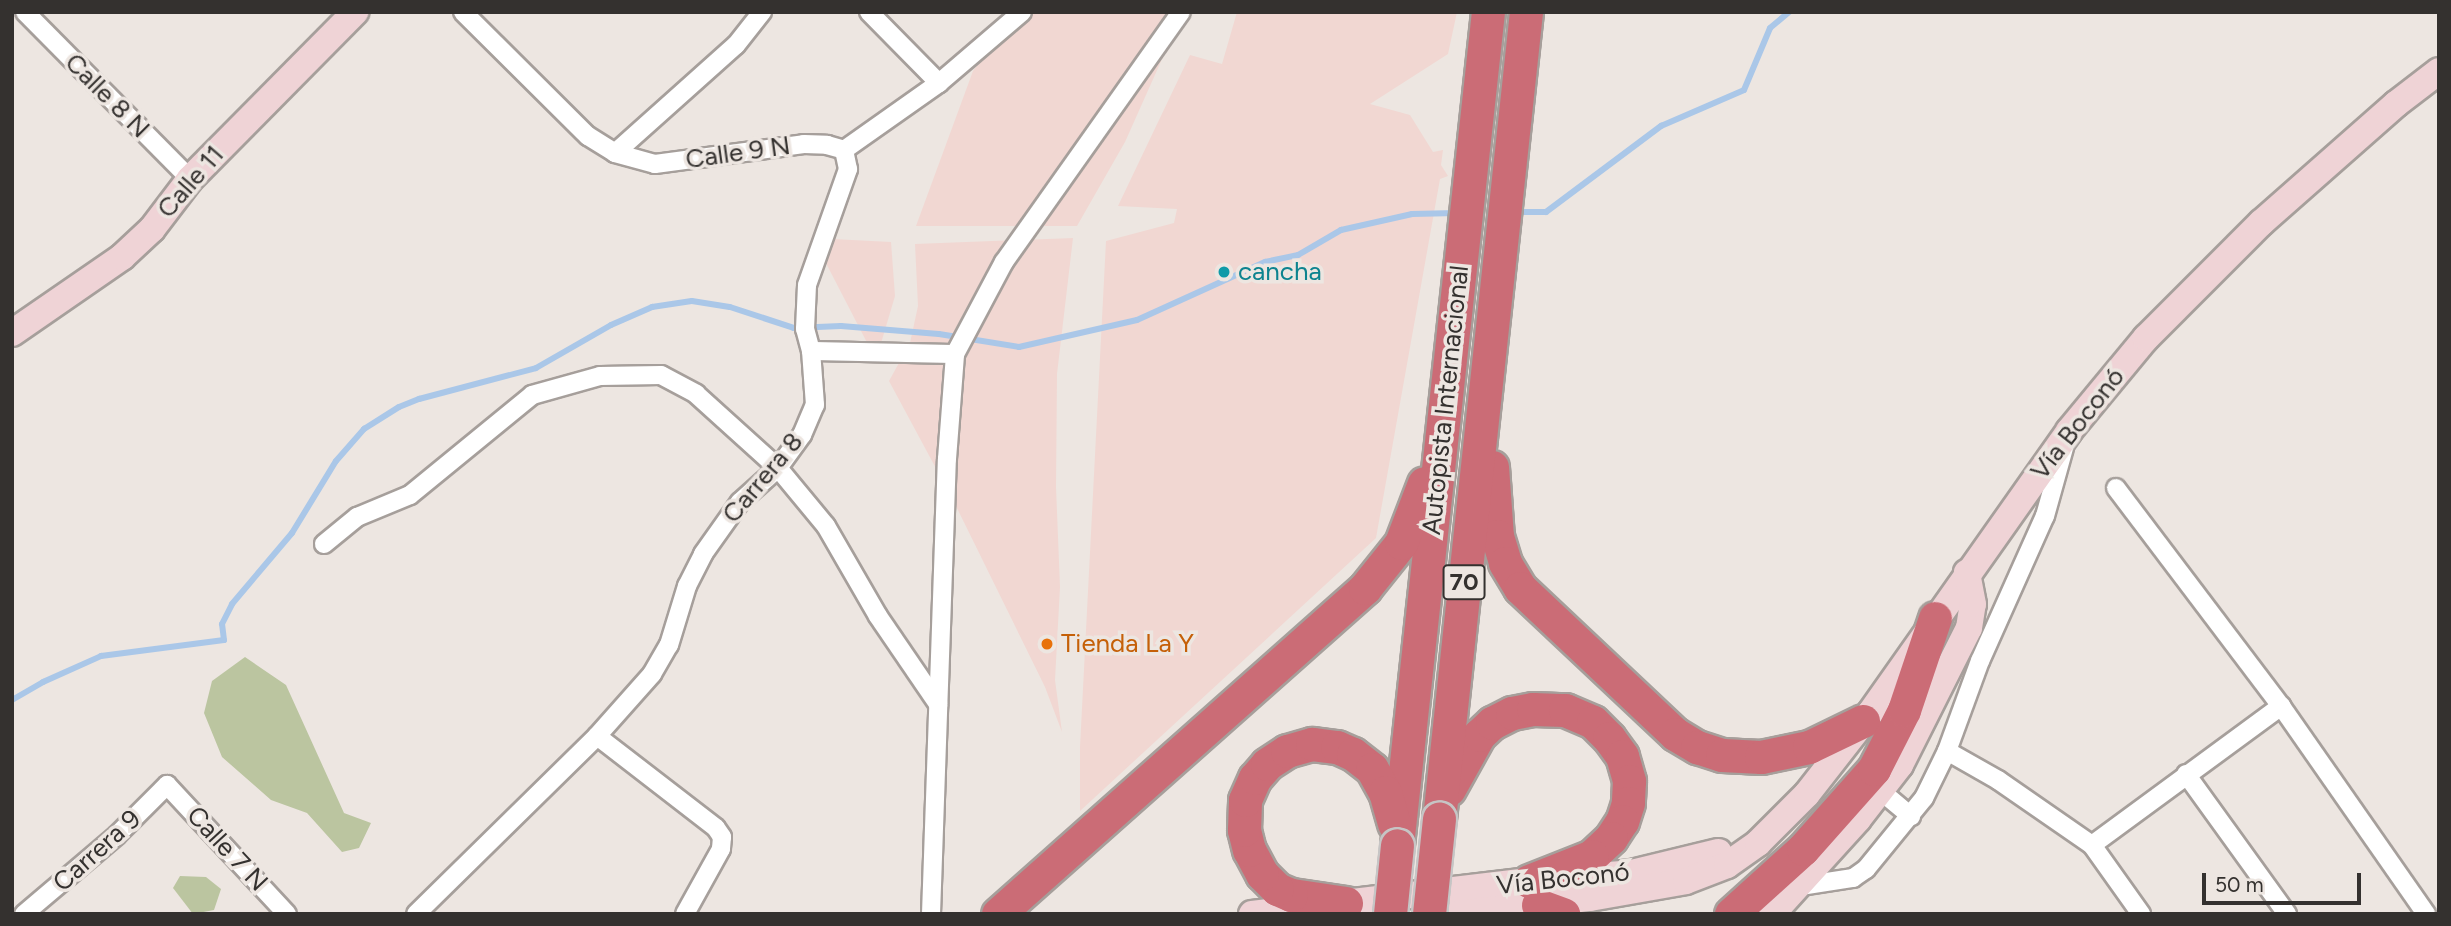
<!DOCTYPE html>
<html>
<head>
<meta charset="utf-8">
<style>
  body { margin:0 }
  #map { position:relative; width:2451px; height:926px; overflow:hidden; background:#ede6e1; font-family:Figtree,sans-serif }
  div>[style] { position:absolute }
  .commercial>* { inset:0; background:#f1d7d2 }
  .green>* { inset:0; background:#bbc5a0 }
  .stream>* { height:6px; margin:-3px; padding:0 3px; transform-origin:3px; border-radius:3px; background:#aac7e8 }
  .roads { filter:drop-shadow(2px 0 #a69f9b) drop-shadow(-2px 0 #a69f9b) drop-shadow(0 2px #a69f9b) drop-shadow(0 -2px #a69f9b) }
  .street>* { height:18px; margin:-9px; padding:0 9px; transform-origin:9px; border-radius:9px; background:#fff }
  .secondary>* { height:26px; margin:-13px; padding:0 13px; transform-origin:13px; border-radius:13px; background:#efd3d6 }
  .highway>* { height:33px; margin:-16.5px; padding:0 16.5px; transform-origin:16.5px; border-radius:16.5px; background:#cb6c76 }
  .bridges { filter:drop-shadow(2px 0 #c6c5c5) drop-shadow(-2px 0 #c6c5c5) drop-shadow(0 2px #c6c5c5) drop-shadow(0 -2px #c6c5c5) }
  .highway-bridge>* { height:33px; margin:-16.5px; padding:0 16.5px; transform-origin:16.5px; border-radius:16.5px; background:#cb6c76 }
  .dots>* { width:19px; height:19px; translate:-50% -50%; box-sizing:border-box; border:4px solid #ede6e1; border-radius:50% }
  span { translate:-50% -50%; white-space:nowrap; text-align:center; line-height:1.15; -webkit-text-stroke:7px #ede6e1; paint-order:stroke }
  .shield-label span { padding:2px 5px; background:#ede6e1; border:2px solid; border-radius:5px; -webkit-text-stroke-width:0 }
  .shield-label { font-size:24px; color:#34312f; font-weight:700 }
  .street-label { font-size:26px; color:#34312f }
  .culture-label { font-size:26px; color:#0d838f }
  .left { translate:0 -50%; text-align:left }
  .food-label { font-size:26px; color:#c56008 }
  .frame { position:absolute; inset:0; border:14px solid #34312f; pointer-events:none }
  .scale { position:absolute; left:2202px; top:873px; width:159px; height:32px; box-sizing:border-box; border:4px solid #34312f; border-top:0; padding-left:9px; font-size:21px; line-height:24px; white-space:nowrap; color:#34312f; -webkit-text-stroke:5px #ede6e1; paint-order:stroke }
</style>
</head>
<body>
<div id="map">
  <div class="commercial">
    <div style="clip-path:polygon(1018px 12px,1183px 12px,1125px 142px,1077px 226px,916px 226px,973px 71px)"></div>
    <div style="clip-path:polygon(1237px 12px,1457px 12px,1448px 54px,1370px 104px,1410px 115px,1433px 152px,1443px 150px,1441px 165px,1448px 176px,1440px 179px,1376px 538px,1080px 811px,1080px 747px,1106px 241px,1174px 223px,1177px 209px,1118px 206px,1190px 55px,1222px 64px)"></div>
    <div style="clip-path:polygon(813px 238px,891px 242px,895px 296px,876px 360px)"></div>
    <div style="clip-path:polygon(1073px 238px,1057px 374px,1056px 487px,1060px 587px,1055px 680px,1062px 732px,1045px 687px,953px 500px,889px 381px,910px 343px,918px 306px,915px 244px)"></div>
  </div>
  <div class="green">
    <div style="clip-path:polygon(245px 657px,286px 685px,344px 813px,371px 823px,359px 848px,342px 852px,307px 813px,271px 800px,222px 757px,204px 713px,212px 681px)"></div>
    <div style="clip-path:polygon(180px 876px,206px 877px,221px 889px,214px 910px,193px 914px,173px 888px)"></div>
  </div>
  <div class="stream">
    <div style="left:1513px;top:212px;width:33px"></div>
    <div style="left:1546px;top:212px;width:144px;rotate:-36.8deg"></div>
    <div style="left:1661px;top:126px;width:90px;rotate:-23.4deg"></div>
    <div style="left:1744px;top:90px;width:67px;rotate:-67.2deg"></div>
    <div style="left:1770px;top:28px;width:25px;rotate:-40deg"></div>
    <div style="left:12px;top:700px;width:36px;rotate:-30deg"></div>
    <div style="left:43px;top:682px;width:64px;rotate:-24.1deg"></div>
    <div style="left:101px;top:656px;width:124px;rotate:-7.4deg"></div>
    <div style="left:224px;top:640px;width:16px;rotate:-97deg"></div>
    <div style="left:222px;top:624px;width:22px;rotate:-63deg"></div>
    <div style="left:232px;top:604px;width:93px;rotate:-49.8deg"></div>
    <div style="left:292px;top:533px;width:84px;rotate:-58.6deg"></div>
    <div style="left:336px;top:461px;width:43px;rotate:-48.8deg"></div>
    <div style="left:364px;top:429px;width:41px;rotate:-32.2deg"></div>
    <div style="left:399px;top:407px;width:22px;rotate:-22deg"></div>
    <div style="left:419px;top:399px;width:121px;rotate:-14.8deg"></div>
    <div style="left:536px;top:368px;width:86px;rotate:-29.8deg"></div>
    <div style="left:611px;top:325px;width:45px;rotate:-23.7deg"></div>
    <div style="left:652px;top:307px;width:40px;rotate:-8.5deg"></div>
    <div style="left:692px;top:301px;width:38px;rotate:9deg"></div>
    <div style="left:730px;top:307px;width:67px;rotate:18.2deg"></div>
    <div style="left:794px;top:328px;width:47px;rotate:-2.4deg"></div>
    <div style="left:841px;top:326px;width:98px;rotate:4.7deg"></div>
    <div style="left:939px;top:334px;width:81px;rotate:9.2deg"></div>
    <div style="left:1019px;top:347px;width:121px;rotate:-12.9deg"></div>
    <div style="left:1137px;top:320px;width:141px;rotate:-24.4deg"></div>
    <div style="left:1265px;top:262px;width:34px;rotate:-12deg"></div>
    <div style="left:1298px;top:255px;width:50px;rotate:-30.2deg"></div>
    <div style="left:1341px;top:230px;width:73px;rotate:-12.7deg"></div>
    <div style="left:1412px;top:214px;width:45px;rotate:-1.3deg"></div>
  </div>
  <div class="roads">
    <div class="street">
      <div style="left:25px;top:12px;width:235px;rotate:45.3deg"></div>
      <div style="left:463px;top:12px;width:176px;rotate:44.8deg"></div>
      <div style="left:588px;top:136px;width:32px;rotate:32deg"></div>
      <div style="left:615px;top:153px;width:41px;rotate:15.4deg"></div>
      <div style="left:655px;top:164px;width:150px;rotate:-7.6deg"></div>
      <div style="left:804px;top:144px;width:23px;rotate:2deg"></div>
      <div style="left:827px;top:145px;width:18px;rotate:16deg"></div>
      <div style="left:869px;top:12px;width:100px;rotate:45.4deg"></div>
      <div style="left:844px;top:150px;width:116px;rotate:-35.2deg"></div>
      <div style="left:939px;top:83px;width:109px;rotate:-40.5deg"></div>
      <div style="left:615px;top:153px;width:162px;rotate:-41.8deg"></div>
      <div style="left:736px;top:45px;width:42px;rotate:-51.8deg"></div>
      <div style="left:811px;top:351px;width:144px;rotate:1.2deg"></div>
      <div style="left:2116px;top:488px;width:273px;rotate:52.9deg"></div>
      <div style="left:2281px;top:706px;width:254px;rotate:55.1deg"></div>
      <div style="left:324px;top:544px;width:43px;rotate:-39.3deg"></div>
      <div style="left:357px;top:517px;width:57px;rotate:-22.5deg"></div>
      <div style="left:410px;top:495px;width:158px;rotate:-39.3deg"></div>
      <div style="left:532px;top:395px;width:71px;rotate:-15.6deg"></div>
      <div style="left:600px;top:376px;width:61px;rotate:-0.9deg"></div>
      <div style="left:661px;top:375px;width:40px;rotate:28deg"></div>
      <div style="left:696px;top:394px;width:110px;rotate:42.1deg"></div>
      <div style="left:778px;top:468px;width:75px;rotate:50.4deg"></div>
      <div style="left:826px;top:526px;width:104px;rotate:60deg"></div>
      <div style="left:878px;top:616px;width:107px;rotate:55.7deg"></div>
      <div style="left:597px;top:736px;width:150px;rotate:37.7deg"></div>
      <div style="left:716px;top:828px;width:11px;rotate:56deg"></div>
      <div style="left:722px;top:837px;width:12px;rotate:95deg"></div>
      <div style="left:721px;top:849px;width:74px;rotate:119deg"></div>
      <div style="left:1947px;top:751px;width:59px;rotate:29.6deg"></div>
      <div style="left:1998px;top:780px;width:114px;rotate:34.7deg"></div>
      <div style="left:2092px;top:845px;width:85px;rotate:54.6deg"></div>
      <div style="left:2186px;top:774px;width:173px;rotate:54.2deg"></div>
      <div style="left:1882px;top:792px;width:38px;rotate:40deg"></div>
      <div style="left:2092px;top:845px;width:235px;rotate:-36.3deg"></div>
      <div style="left:1794px;top:887px;width:60px;rotate:-8.7deg"></div>
      <div style="left:1853px;top:878px;width:16px;rotate:-35deg"></div>
      <div style="left:1866px;top:869px;width:92px;rotate:-50.8deg"></div>
      <div style="left:1924px;top:798px;width:52px;rotate:-63.9deg"></div>
      <div style="left:1947px;top:751px;width:96px;rotate:-69.9deg"></div>
      <div style="left:1980px;top:661px;width:159px;rotate:-65.9deg"></div>
      <div style="left:2045px;top:516px;width:71px;rotate:-74.4deg"></div>
      <div style="left:24px;top:914px;width:122px;rotate:-40.3deg"></div>
      <div style="left:117px;top:835px;width:71px;rotate:-45deg"></div>
      <div style="left:167px;top:785px;width:176px;rotate:47.1deg"></div>
      <div style="left:416px;top:914px;width:254px;rotate:-44.5deg"></div>
      <div style="left:597px;top:736px;width:83px;rotate:-48.4deg"></div>
      <div style="left:652px;top:674px;width:34px;rotate:-60deg"></div>
      <div style="left:669px;top:645px;width:62px;rotate:-73deg"></div>
      <div style="left:687px;top:586px;width:36px;rotate:-63deg"></div>
      <div style="left:703px;top:554px;width:64px;rotate:-54.6deg"></div>
      <div style="left:740px;top:502px;width:51px;rotate:-41.8deg"></div>
      <div style="left:778px;top:468px;width:41px;rotate:-54deg"></div>
      <div style="left:802px;top:435px;width:33px;rotate:-67deg"></div>
      <div style="left:815px;top:405px;width:54px;rotate:-94.2deg"></div>
      <div style="left:811px;top:351px;width:23px;rotate:-105deg"></div>
      <div style="left:805px;top:329px;width:44px;rotate:-87.4deg"></div>
      <div style="left:807px;top:285px;width:123px;rotate:-70.5deg"></div>
      <div style="left:848px;top:169px;width:19px;rotate:-102deg"></div>
      <div style="left:931px;top:914px;width:455px;rotate:-88deg"></div>
      <div style="left:947px;top:459px;width:105px;rotate:-85.6deg"></div>
      <div style="left:955px;top:354px;width:104px;rotate:-62deg"></div>
      <div style="left:1004px;top:262px;width:306px;rotate:-54.7deg"></div>
    </div>
    <div class="secondary">
      <div style="left:12px;top:333px;width:134px;rotate:-34.6deg"></div>
      <div style="left:122px;top:257px;width:41px;rotate:-43deg"></div>
      <div style="left:152px;top:229px;width:63px;rotate:-52.8deg"></div>
      <div style="left:190px;top:179px;width:235px;rotate:-45.3deg"></div>
      <div style="left:1252px;top:914px;width:279px;rotate:-6.8deg"></div>
      <div style="left:1529px;top:881px;width:103px;rotate:-4.4deg"></div>
      <div style="left:1632px;top:873px;width:89px;rotate:-13.7deg"></div>
      <div style="left:1457px;top:914px;width:134px;rotate:-6.9deg"></div>
      <div style="left:1590px;top:898px;width:97px;rotate:-10deg"></div>
      <div style="left:1686px;top:881px;width:44px;rotate:-21.3deg"></div>
      <div style="left:1727px;top:865px;width:38px;rotate:-35deg"></div>
      <div style="left:1758px;top:843px;width:69px;rotate:-45deg"></div>
      <div style="left:1807px;top:794px;width:104px;rotate:-52deg"></div>
      <div style="left:1871px;top:712px;width:344px;rotate:-54.8deg"></div>
      <div style="left:2069px;top:431px;width:121px;rotate:-50.4deg"></div>
      <div style="left:2146px;top:338px;width:163px;rotate:-45deg"></div>
      <div style="left:2261px;top:223px;width:180px;rotate:-41.4deg"></div>
      <div style="left:2396px;top:104px;width:54px;rotate:-37.5deg"></div>
      <div style="left:1772px;top:914px;width:128px;rotate:-47.8deg"></div>
      <div style="left:1858px;top:819px;width:68px;rotate:-52.1deg"></div>
      <div style="left:1900px;top:765px;width:153px;rotate:-63.3deg"></div>
      <div style="left:1969px;top:628px;width:24px;rotate:-81deg"></div>
      <div style="left:1973px;top:604px;width:32px;rotate:-101deg"></div>
    </div>
    <div class="highway">
      <div style="left:1492px;top:467px;width:69px;rotate:85.9deg"></div>
      <div style="left:1497px;top:536px;width:28px;rotate:73deg"></div>
      <div style="left:1505px;top:563px;width:29px;rotate:59deg"></div>
      <div style="left:1520px;top:588px;width:213px;rotate:43.3deg"></div>
      <div style="left:1675px;top:734px;width:26px;rotate:31deg"></div>
      <div style="left:1697px;top:747px;width:26px;rotate:18deg"></div>
      <div style="left:1722px;top:755px;width:39px;rotate:3deg"></div>
      <div style="left:1761px;top:757px;width:49px;rotate:-11.8deg"></div>
      <div style="left:1809px;top:747px;width:60px;rotate:-25.7deg"></div>
      <div style="left:1449px;top:789px;width:62px;rotate:-60.9deg"></div>
      <div style="left:1479px;top:735px;width:18px;rotate:-43deg"></div>
      <div style="left:1492px;top:723px;width:22px;rotate:-27deg"></div>
      <div style="left:1512px;top:713px;width:21px;rotate:-11deg"></div>
      <div style="left:1533px;top:709px;width:32px;rotate:2deg"></div>
      <div style="left:1565px;top:710px;width:30px;rotate:23deg"></div>
      <div style="left:1593px;top:722px;width:23px;rotate:45deg"></div>
      <div style="left:1609px;top:738px;width:22px;rotate:54deg"></div>
      <div style="left:1622px;top:756px;width:26px;rotate:74deg"></div>
      <div style="left:1629px;top:781px;width:22px;rotate:93deg"></div>
      <div style="left:1628px;top:803px;width:19px;rotate:108deg"></div>
      <div style="left:1622px;top:821px;width:20px;rotate:123deg"></div>
      <div style="left:1611px;top:838px;width:26px;rotate:137deg"></div>
      <div style="left:1592px;top:856px;width:68px;rotate:158.4deg"></div>
      <div style="left:1439px;top:819px;width:812px;rotate:-83.85deg"></div>
      <div style="left:1397px;top:845px;width:838px;rotate:-83.77deg"></div>
      <div style="left:1346px;top:903px;width:56px;rotate:-171.7deg"></div>
      <div style="left:1291px;top:895px;width:15px;rotate:-157deg"></div>
      <div style="left:1277px;top:889px;width:21px;rotate:-135deg"></div>
      <div style="left:1262px;top:874px;width:27px;rotate:-118deg"></div>
      <div style="left:1249px;top:850px;width:21px;rotate:-104deg"></div>
      <div style="left:1244px;top:830px;width:30px;rotate:-88deg"></div>
      <div style="left:1245px;top:800px;width:24px;rotate:-66deg"></div>
      <div style="left:1255px;top:778px;width:18px;rotate:-49deg"></div>
      <div style="left:1267px;top:764px;width:24px;rotate:-33deg"></div>
      <div style="left:1287px;top:751px;width:26px;rotate:-16deg"></div>
      <div style="left:1312px;top:744px;width:25px;rotate:7deg"></div>
      <div style="left:1337px;top:747px;width:17px;rotate:24deg"></div>
      <div style="left:1353px;top:754px;width:24px;rotate:38deg"></div>
      <div style="left:1372px;top:769px;width:26px;rotate:61deg"></div>
      <div style="left:1385px;top:792px;width:33px;rotate:74deg"></div>
      <div style="left:1538px;top:905px;width:27px;rotate:20deg"></div>
      <div style="left:998px;top:914px;width:491px;rotate:-41.6deg"></div>
      <div style="left:1365px;top:588px;width:58px;rotate:-51.3deg"></div>
      <div style="left:1401px;top:543px;width:64px;rotate:-69deg"></div>
      <div style="left:1731px;top:914px;width:97px;rotate:-42.1deg"></div>
      <div style="left:1803px;top:849px;width:107px;rotate:-48.4deg"></div>
      <div style="left:1874px;top:769px;width:66px;rotate:-63deg"></div>
      <div style="left:1904px;top:710px;width:97px;rotate:-71.4deg"></div>
    </div>
  </div>
  <div class="bridges">
    <div class="highway-bridge">
      <div style="left:1390px;top:914px;width:69px;rotate:-84.2deg"></div>
      <div style="left:1429px;top:914px;width:96px;rotate:-84deg"></div>
    </div>
  </div>
  <div class="dots">
    <div style="left:1224px;top:272px;background:#0f9aa8"></div>
    <div style="left:1047px;top:644px;background:#e8710a"></div>
  </div>
  <div class="shield-label">
    <span style="left:1464px;top:582px">70</span>
  </div>
  <div class="street-label">
    <span style="left:107px;top:96px;rotate:45deg">Calle 8 N</span>
    <span style="left:738px;top:153px;rotate:-8deg">Calle 9 N</span>
    <span style="left:191px;top:182px;rotate:-49deg">Calle 11</span>
    <span style="left:1446px;top:400px;rotate:-84deg">Autopista Internacional</span>
    <span style="left:2078px;top:424px;rotate:-52deg">Vía Boconó</span>
    <span style="left:763px;top:478px;rotate:-50deg">Carrera 8</span>
    <span style="left:227px;top:849px;rotate:47deg">Calle 7 N</span>
    <span style="left:97px;top:851px;rotate:-42deg">Carrera 9</span>
    <span style="left:1563px;top:879px;rotate:-6deg">Vía Boconó</span>
  </div>
  <div class="culture-label">
    <span class="left" style="left:1238px;top:272px">cancha</span>
  </div>
  <div class="food-label">
    <span class="left" style="left:1061px;top:644px">Tienda La Y</span>
  </div>
  <div class="frame"></div>
  <div class="scale">50 m</div>
</div>
</body>
</html>
